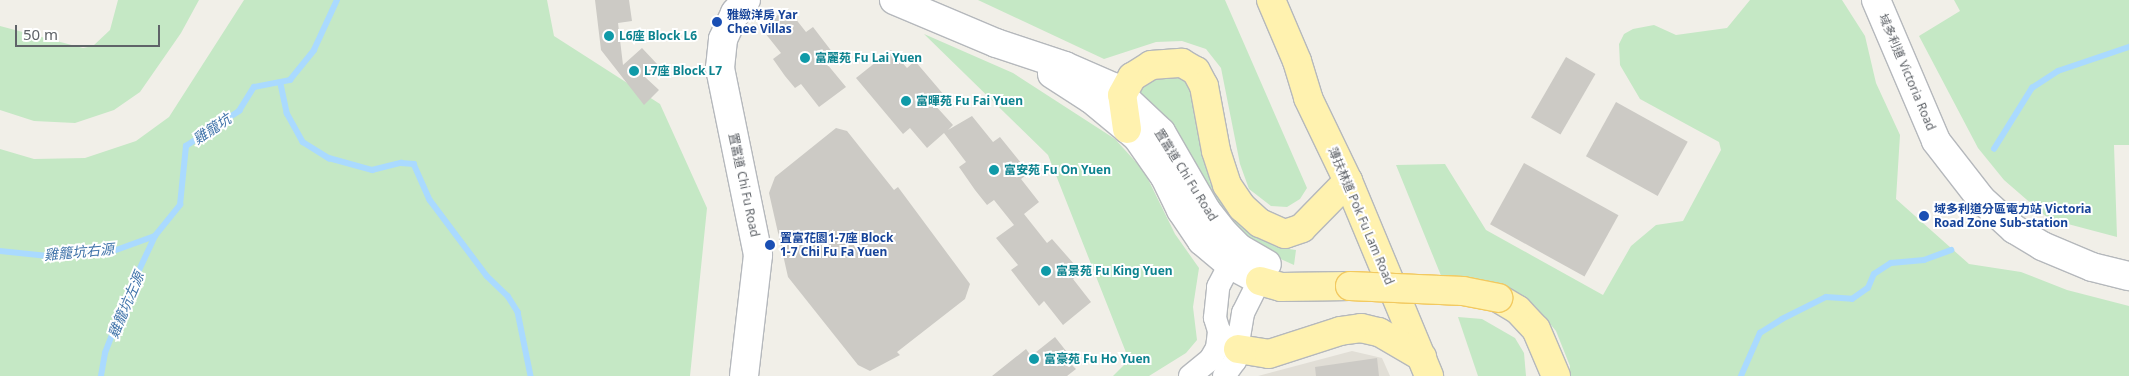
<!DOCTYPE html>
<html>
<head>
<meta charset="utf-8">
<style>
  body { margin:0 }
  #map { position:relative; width:2129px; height:376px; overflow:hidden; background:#f1efe8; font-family:"Noto Sans","Noto Sans TC",sans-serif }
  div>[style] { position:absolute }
  .education>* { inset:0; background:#e1ded6 }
  .green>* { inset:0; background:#c5e8c5 }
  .stream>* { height:5.5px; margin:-2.75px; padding:0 2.75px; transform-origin:2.75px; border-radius:2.75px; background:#aadaff }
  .building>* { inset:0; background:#cccac5; transform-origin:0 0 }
  .roads { filter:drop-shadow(1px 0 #b5b8bc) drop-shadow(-1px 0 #b5b8bc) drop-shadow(0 1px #b5b8bc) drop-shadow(0 -1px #b5b8bc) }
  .minor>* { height:22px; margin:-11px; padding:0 11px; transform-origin:11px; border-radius:11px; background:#fff }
  .tertiary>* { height:28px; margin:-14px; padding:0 14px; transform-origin:14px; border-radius:14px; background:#fff }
  .secondary>* { height:28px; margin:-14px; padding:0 14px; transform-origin:14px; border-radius:14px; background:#fff }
  .primary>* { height:28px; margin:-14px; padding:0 14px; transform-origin:14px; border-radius:14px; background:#fff2af }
  .bridges { filter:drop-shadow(1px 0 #f2c960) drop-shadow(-1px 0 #f2c960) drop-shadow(0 1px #f2c960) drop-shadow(0 -1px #f2c960) }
  .primary-bridge>* { height:28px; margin:-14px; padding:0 14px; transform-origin:14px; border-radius:14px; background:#fff2af }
  .dots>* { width:14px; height:14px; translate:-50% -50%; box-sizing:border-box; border:2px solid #fff; border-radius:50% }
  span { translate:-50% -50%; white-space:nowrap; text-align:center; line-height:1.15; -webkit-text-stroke:4px #fff; paint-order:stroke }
  .transit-label { font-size:12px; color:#164399; font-weight:700 }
  .left { translate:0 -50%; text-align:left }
  .culture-label { font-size:12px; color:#0d838f; font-weight:700 }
  .street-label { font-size:12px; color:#5f6368 }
  .water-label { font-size:14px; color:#4174aa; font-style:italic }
  .scale { position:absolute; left:15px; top:25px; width:145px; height:22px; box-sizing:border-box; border:2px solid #5f6368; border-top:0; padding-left:6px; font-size:15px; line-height:18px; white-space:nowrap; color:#5f6368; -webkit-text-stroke:4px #fff; paint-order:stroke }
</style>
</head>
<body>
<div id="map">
  <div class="education">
    <div style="clip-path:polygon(1352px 351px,1382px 358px,1390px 376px,1258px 376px)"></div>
  </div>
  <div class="green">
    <div style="clip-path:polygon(118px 0,199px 0,181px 33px,140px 92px,114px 110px,75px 123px,34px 121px,0 110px,0 26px,83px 48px,93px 46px,110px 30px)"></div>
    <div style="clip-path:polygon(244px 0,547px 0,554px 36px,660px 104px,707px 208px,690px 376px,0 376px,0 149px,34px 159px,85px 158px,136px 141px,169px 117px)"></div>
    <div style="clip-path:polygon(978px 0,1225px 0,1307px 188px,1300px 199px,1287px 207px,1271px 206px,1249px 189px,1240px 164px,1221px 68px,1206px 49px,1182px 41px,1156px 42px,1104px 59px)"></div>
    <div style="clip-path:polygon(1750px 0,1842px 0,1865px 36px,1876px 83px,1900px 135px,1896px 199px,1969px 264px,2021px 272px,2067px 290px,2129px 306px,2129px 376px,1569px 376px,1570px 366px,1556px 331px,1535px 306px,1504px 287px,1470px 278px,1442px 278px,1396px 165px,1445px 164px,1486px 230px,1603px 295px,1631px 246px,1656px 225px,1683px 221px,1721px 150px,1719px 142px,1640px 99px,1620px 65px,1619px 44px,1624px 34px,1633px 29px,1654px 25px,1676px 35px,1727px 28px)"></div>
    <div style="clip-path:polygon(1954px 0,2129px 0,2129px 145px,2114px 145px,2117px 237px,2049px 219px,2004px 180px,1978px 148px,1919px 36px,1960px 11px)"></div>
    <div style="clip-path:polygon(924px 34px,1013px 73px,1115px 139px,1144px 171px,1175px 234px,1199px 268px,1193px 307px,1197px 340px,1186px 353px,1149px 376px,1113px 376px,1129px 360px,1048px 155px)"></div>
    <div style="clip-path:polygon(1162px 76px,1179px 77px,1191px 86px,1210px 183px,1228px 212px,1250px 232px,1276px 247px,1296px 250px,1294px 265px,1243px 242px,1131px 95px,1145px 82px)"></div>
    <div style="clip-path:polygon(1458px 317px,1482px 319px,1515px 338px,1524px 353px,1526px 376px,1478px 376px)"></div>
  </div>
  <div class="stream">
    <div style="left:281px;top:84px;width:30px;rotate:78deg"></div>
    <div style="left:287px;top:113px;width:33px;rotate:61deg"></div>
    <div style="left:303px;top:142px;width:31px;rotate:32deg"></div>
    <div style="left:329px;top:158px;width:45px;rotate:15.6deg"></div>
    <div style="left:372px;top:170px;width:30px;rotate:-14deg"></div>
    <div style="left:401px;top:163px;width:13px;rotate:4deg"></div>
    <div style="left:414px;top:164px;width:39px;rotate:66deg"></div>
    <div style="left:430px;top:200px;width:95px;rotate:53.1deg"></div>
    <div style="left:487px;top:276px;width:29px;rotate:44deg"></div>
    <div style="left:508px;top:296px;width:19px;rotate:58deg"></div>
    <div style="left:518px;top:312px;width:65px;rotate:78.5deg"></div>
    <div style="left:1994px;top:149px;width:72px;rotate:-58.1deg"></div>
    <div style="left:2032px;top:88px;width:31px;rotate:-33deg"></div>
    <div style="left:2058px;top:71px;width:75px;rotate:-18.7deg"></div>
    <div style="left:0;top:251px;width:48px;rotate:5.9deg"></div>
    <div style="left:48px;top:256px;width:35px;rotate:-10deg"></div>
    <div style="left:82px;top:250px;width:26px;rotate:7deg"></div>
    <div style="left:108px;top:253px;width:50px;rotate:-19.9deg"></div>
    <div style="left:101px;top:376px;width:23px;rotate:-80deg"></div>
    <div style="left:105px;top:353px;width:63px;rotate:-68.7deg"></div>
    <div style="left:128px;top:294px;width:64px;rotate:-65deg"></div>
    <div style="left:155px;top:236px;width:40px;rotate:-51deg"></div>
    <div style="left:180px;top:205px;width:59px;rotate:-84.2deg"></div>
    <div style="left:186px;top:146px;width:64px;rotate:-33.4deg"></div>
    <div style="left:239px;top:111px;width:28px;rotate:-58deg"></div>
    <div style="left:254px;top:87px;width:37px;rotate:-11deg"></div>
    <div style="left:290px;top:80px;width:38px;rotate:-51deg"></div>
    <div style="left:314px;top:50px;width:55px;rotate:-65.3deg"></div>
    <div style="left:1741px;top:376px;width:47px;rotate:-66.2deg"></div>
    <div style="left:1760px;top:333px;width:26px;rotate:-32deg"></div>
    <div style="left:1782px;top:319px;width:49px;rotate:-26.6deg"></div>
    <div style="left:1826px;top:297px;width:26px;rotate:4deg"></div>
    <div style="left:1852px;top:299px;width:19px;rotate:-35deg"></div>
    <div style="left:1868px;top:288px;width:15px;rotate:-67deg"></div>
    <div style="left:1874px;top:274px;width:20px;rotate:-33deg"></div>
    <div style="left:1891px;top:263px;width:33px;rotate:-5deg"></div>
    <div style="left:1924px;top:260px;width:29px;rotate:-20deg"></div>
  </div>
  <div class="building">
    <div style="clip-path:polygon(595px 0,629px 0,632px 21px,618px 23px,623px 65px,642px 48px,658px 65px,645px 77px,659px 90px,644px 105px,601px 50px)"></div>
    <div style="clip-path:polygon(787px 8px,806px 32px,813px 27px,836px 57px,827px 64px,846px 87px,819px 107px,801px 84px,795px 88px,785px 76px,773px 59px,781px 53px,761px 28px)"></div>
    <div style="clip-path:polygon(891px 50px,907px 68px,915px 61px,944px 95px,934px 104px,953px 125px,948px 130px,972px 116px,993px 142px,1000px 137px,1029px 173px,1021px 179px,1039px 202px,1024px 214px,1047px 243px,1052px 239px,1081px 272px,1073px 279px,1091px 302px,1063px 325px,1044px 301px,1039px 306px,1011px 270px,1018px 265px,996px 238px,1014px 225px,994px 200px,987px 205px,975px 190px,959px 167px,966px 162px,944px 133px,927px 148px,910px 128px,903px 134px,856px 78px)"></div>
    <div style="left:1566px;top:57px;width:34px;height:70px;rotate:30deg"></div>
    <div style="left:1616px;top:102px;width:82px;height:62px;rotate:29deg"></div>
    <div style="clip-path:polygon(836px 128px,847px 131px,894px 190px,898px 187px,970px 284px,965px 299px,897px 352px,900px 355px,870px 371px,858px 365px,788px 277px,769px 193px,775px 177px)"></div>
    <div style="left:1524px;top:163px;width:108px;height:70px;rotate:29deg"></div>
    <div style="clip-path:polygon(1055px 337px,1074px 361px,1071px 364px,1076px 369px,1067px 376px,992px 376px,1026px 349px,1031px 356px)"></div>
    <div style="clip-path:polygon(1377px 358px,1379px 376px,1316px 376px,1315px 367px)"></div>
  </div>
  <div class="roads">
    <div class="minor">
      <div style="left:1238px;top:349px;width:26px;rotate:-137deg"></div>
      <div style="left:1219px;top:331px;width:14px;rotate:-107deg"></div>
      <div style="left:1215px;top:318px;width:31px;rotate:-84deg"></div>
      <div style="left:1218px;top:287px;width:43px;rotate:-62.2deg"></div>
      <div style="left:1190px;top:376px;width:26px;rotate:-39deg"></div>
      <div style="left:1210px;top:360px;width:14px;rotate:-60deg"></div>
      <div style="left:1217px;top:348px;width:17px;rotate:-83deg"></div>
      <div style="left:1224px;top:376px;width:19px;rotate:-54deg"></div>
      <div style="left:1235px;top:361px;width:49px;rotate:-80.5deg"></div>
      <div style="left:1243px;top:313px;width:54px;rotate:-63.4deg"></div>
    </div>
    <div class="tertiary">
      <div style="left:894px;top:0;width:111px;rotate:22.9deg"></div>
      <div style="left:996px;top:43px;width:73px;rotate:18.4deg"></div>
      <div style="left:1065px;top:66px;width:52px;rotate:23.6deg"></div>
      <div style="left:1113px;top:87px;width:66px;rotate:43.2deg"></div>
      <div style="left:1161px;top:132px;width:90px;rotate:60deg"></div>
      <div style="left:1206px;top:210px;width:31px;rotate:52deg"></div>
      <div style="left:1225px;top:234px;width:20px;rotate:45deg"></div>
      <div style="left:1239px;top:248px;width:32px;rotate:30deg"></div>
      <div style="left:1052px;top:74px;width:46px;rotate:32.7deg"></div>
      <div style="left:1091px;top:99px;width:60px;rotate:39.6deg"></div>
      <div style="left:1137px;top:137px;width:49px;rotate:55deg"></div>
      <div style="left:1165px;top:177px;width:37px;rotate:64deg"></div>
      <div style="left:1181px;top:210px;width:37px;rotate:56deg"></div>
      <div style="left:1202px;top:241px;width:35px;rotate:40deg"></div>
      <div style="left:1229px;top:264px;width:30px;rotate:28deg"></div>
      <div style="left:744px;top:376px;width:122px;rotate:-83.4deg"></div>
      <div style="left:758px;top:255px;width:191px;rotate:-101.5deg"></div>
      <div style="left:720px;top:68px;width:29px;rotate:-84deg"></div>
      <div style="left:723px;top:39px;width:29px;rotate:-65deg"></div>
      <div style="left:735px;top:13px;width:17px;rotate:-50deg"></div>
    </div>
    <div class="secondary">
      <div style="left:1876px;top:0;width:153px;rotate:66.9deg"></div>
      <div style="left:1936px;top:141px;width:73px;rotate:52.2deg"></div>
      <div style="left:1981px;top:199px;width:45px;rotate:42.3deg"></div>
      <div style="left:2014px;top:229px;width:33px;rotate:31deg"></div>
      <div style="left:2042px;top:246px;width:54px;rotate:22.8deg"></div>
      <div style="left:2092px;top:267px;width:38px;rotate:14deg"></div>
    </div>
    <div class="primary">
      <div style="left:1271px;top:0;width:66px;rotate:66.9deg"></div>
      <div style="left:1297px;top:61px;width:39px;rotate:73deg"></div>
      <div style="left:1308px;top:98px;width:92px;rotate:64.3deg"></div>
      <div style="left:1348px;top:181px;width:211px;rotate:67.4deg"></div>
      <div style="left:1127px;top:129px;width:34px;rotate:-98deg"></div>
      <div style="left:1122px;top:95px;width:21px;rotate:-61deg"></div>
      <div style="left:1132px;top:77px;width:22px;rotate:-32deg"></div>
      <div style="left:1151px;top:65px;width:31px;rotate:-4deg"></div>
      <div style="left:1182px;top:63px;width:16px;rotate:30deg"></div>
      <div style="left:1196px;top:71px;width:17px;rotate:62deg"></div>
      <div style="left:1204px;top:86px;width:66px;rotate:79.5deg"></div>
      <div style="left:1216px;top:151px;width:36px;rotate:72deg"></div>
      <div style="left:1227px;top:185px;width:27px;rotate:56deg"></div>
      <div style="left:1242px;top:207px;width:24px;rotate:42deg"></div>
      <div style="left:1260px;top:223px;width:27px;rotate:24deg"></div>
      <div style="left:1285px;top:234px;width:18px;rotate:-19deg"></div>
      <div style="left:1302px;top:228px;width:66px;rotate:-45.6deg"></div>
      <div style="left:1260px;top:281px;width:22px;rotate:16deg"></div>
      <div style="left:1281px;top:287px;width:69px;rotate:-0.8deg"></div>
      <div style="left:1498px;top:298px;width:23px;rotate:31deg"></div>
      <div style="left:1518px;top:310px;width:26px;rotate:47deg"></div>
      <div style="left:1536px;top:329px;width:51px;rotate:66.9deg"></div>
      <div style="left:1238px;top:349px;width:31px;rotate:9deg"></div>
      <div style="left:1269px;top:354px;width:75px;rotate:-17.9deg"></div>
      <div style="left:1340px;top:331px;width:21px;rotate:-8deg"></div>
      <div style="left:1361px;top:328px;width:18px;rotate:13deg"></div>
      <div style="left:1379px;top:332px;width:50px;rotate:30.2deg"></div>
    </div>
  </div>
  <div class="bridges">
    <div class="primary-bridge">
      <div style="left:1350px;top:286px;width:113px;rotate:2.5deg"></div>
      <div style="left:1463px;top:291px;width:36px;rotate:11deg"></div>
    </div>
  </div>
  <div class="dots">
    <div style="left:717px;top:22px;background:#1a4fb4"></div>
    <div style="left:609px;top:36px;background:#0f9aa8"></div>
    <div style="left:805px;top:58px;background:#0f9aa8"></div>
    <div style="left:634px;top:71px;background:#0f9aa8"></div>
    <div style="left:906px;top:101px;background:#0f9aa8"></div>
    <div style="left:994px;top:170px;background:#0f9aa8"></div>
    <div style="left:1924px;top:216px;background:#1a4fb4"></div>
    <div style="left:770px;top:245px;background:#1a4fb4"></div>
    <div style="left:1046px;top:271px;background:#0f9aa8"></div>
    <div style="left:1034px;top:359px;background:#0f9aa8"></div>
  </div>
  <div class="transit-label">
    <span class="left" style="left:727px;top:22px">雅緻洋房 Yar<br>Chee Villas</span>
    <span class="left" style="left:1934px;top:216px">域多利道分區電力站 Victoria<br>Road Zone Sub-station</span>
    <span class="left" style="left:780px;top:245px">置富花園1-7座 Block<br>1-7 Chi Fu Fa Yuen</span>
  </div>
  <div class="culture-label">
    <span class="left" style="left:619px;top:36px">L6座 Block L6</span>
    <span class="left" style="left:815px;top:58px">富麗苑 Fu Lai Yuen</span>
    <span class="left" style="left:644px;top:71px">L7座 Block L7</span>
    <span class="left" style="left:916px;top:101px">富暉苑 Fu Fai Yuen</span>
    <span class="left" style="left:1004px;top:170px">富安苑 Fu On Yuen</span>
    <span class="left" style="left:1056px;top:271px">富景苑 Fu King Yuen</span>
    <span class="left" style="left:1044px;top:359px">富豪苑 Fu Ho Yuen</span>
  </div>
  <div class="street-label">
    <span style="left:1907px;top:72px;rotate:67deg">域多利道 Victoria Road</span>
    <span style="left:1186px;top:175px;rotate:58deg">置富道 Chi Fu Road</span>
    <span style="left:744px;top:185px;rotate:78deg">置富道 Chi Fu Road</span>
    <span style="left:1361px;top:216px;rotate:67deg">薄扶林道 Pok Fu Lam Road</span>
  </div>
  <div class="water-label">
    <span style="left:212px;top:129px;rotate:-34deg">雞籠坑</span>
    <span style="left:79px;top:252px;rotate:-5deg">雞籠坑右源</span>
    <span style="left:126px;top:305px;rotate:-67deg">雞籠坑左源</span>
  </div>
  <div class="scale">50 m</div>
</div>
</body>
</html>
